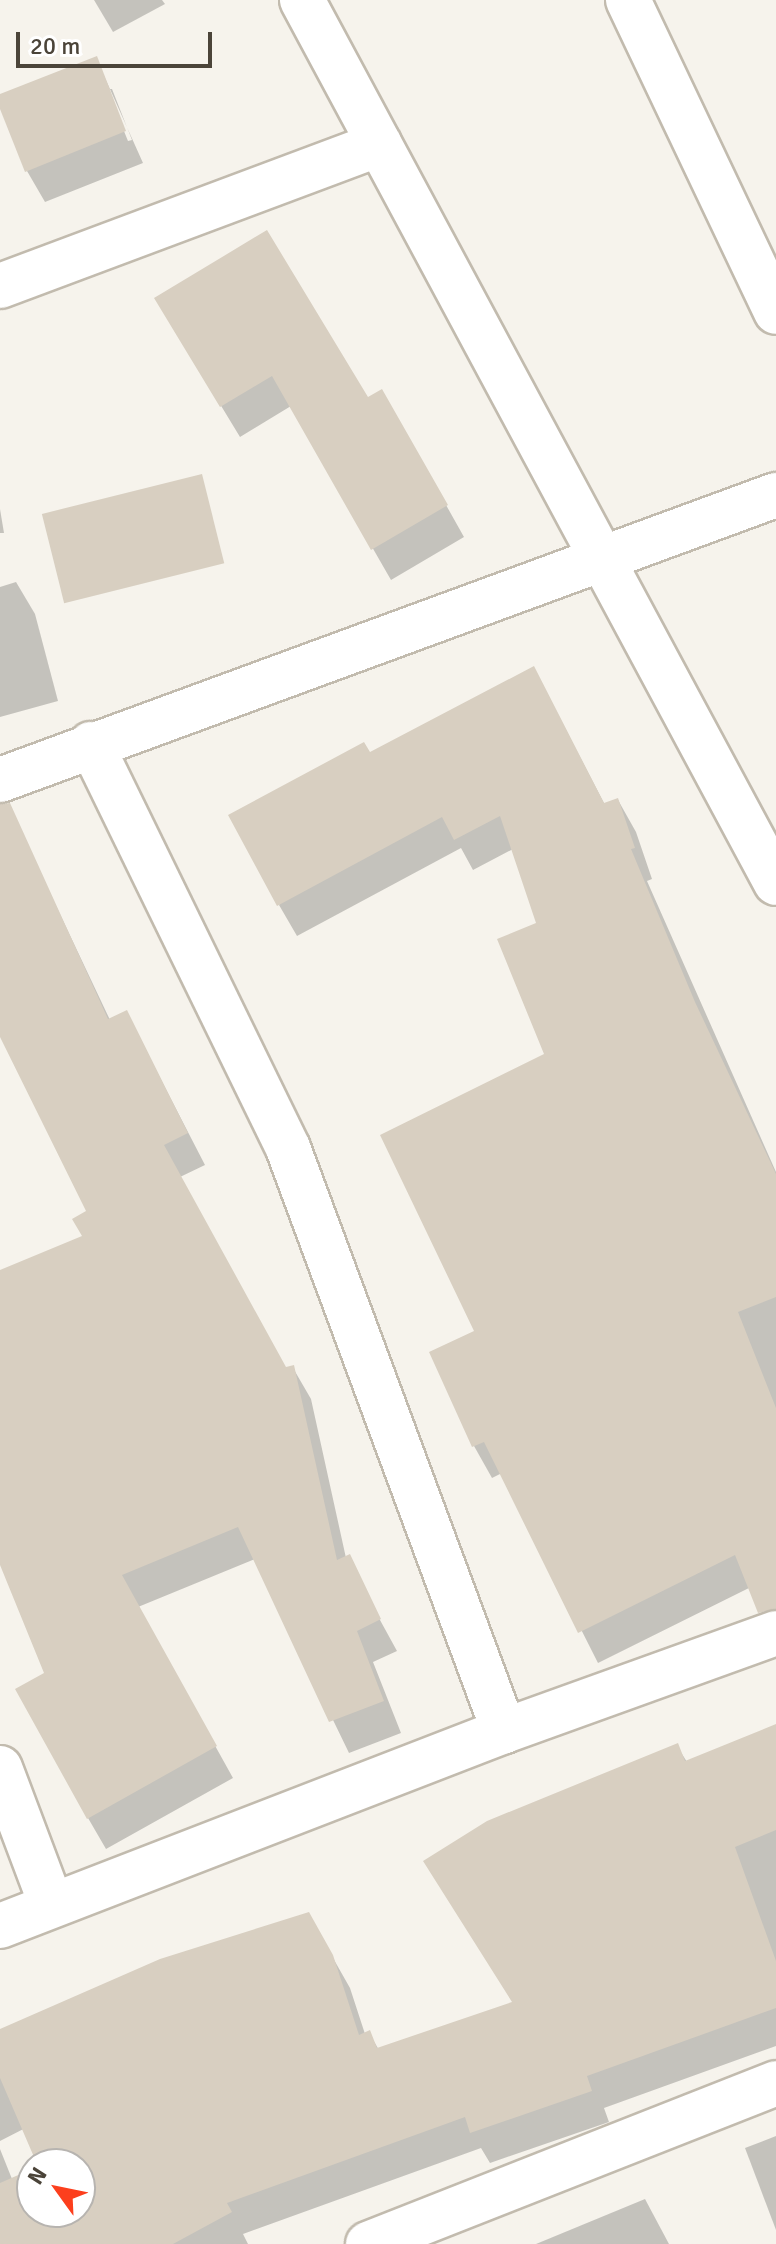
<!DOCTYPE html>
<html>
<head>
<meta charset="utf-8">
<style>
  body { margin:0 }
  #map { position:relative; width:776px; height:2244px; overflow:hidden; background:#f6f3ec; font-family:Signika,sans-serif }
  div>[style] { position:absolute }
  .shadow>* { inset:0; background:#0003 }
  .building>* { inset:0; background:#d8cfc1; transform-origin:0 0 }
  .roads { filter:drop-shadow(2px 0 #c2bbae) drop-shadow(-2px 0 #c2bbae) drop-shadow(0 2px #c2bbae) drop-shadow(0 -2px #c2bbae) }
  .street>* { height:44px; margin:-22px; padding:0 22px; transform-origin:22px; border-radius:22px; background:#fff }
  span { translate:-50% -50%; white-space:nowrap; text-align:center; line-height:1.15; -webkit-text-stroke:6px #fff; paint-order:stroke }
  .north { position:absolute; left:16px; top:2148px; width:80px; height:80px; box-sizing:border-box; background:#fff; border:2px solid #b7b4b0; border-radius:50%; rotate:303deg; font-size:22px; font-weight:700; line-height:32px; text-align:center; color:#4b4439 }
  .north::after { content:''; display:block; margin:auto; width:28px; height:36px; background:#fc3f1d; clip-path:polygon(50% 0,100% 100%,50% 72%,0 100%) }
  .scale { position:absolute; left:16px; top:32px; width:196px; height:36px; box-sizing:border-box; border:4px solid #4b4439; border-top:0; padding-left:10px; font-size:24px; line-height:28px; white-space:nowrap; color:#4b4439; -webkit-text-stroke:6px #fff; paint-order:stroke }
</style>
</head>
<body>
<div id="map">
  <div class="shadow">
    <div style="clip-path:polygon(162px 0,165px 4px,113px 32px,94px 0)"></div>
    <div style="clip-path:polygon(evenodd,96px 58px,143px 163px,45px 202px,27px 171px,0 96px,96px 58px,107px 89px,112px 89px,132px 140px,128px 141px,107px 89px)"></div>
    <div style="clip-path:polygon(175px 330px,367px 400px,382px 391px,464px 537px,391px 580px,291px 406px,240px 437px)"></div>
    <div style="clip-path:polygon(0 509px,4px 533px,0 533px)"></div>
    <div style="clip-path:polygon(16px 582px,35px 614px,58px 701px,0 717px,0 587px)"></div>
    <div style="clip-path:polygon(534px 669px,605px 805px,618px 800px,636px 832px,652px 879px,647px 881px,776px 1172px,776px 1595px,753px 1586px,598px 1663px,502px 1473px,492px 1478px,474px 1446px,431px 1353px,477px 1332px,547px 1055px,539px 924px,513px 849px,473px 870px,461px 848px,297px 936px,279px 905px,369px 754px)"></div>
    <div style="clip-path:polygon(23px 836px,110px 1020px,126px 1012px,205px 1165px,180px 1177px,286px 1369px,293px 1368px,311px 1399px,346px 1558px,397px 1651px,373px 1662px,401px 1733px,349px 1753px,255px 1559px,138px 1607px,233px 1778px,106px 1849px,88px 1818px,47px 1674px,0 1559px,0 1272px,85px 1237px,88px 1212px,0 1034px,0 847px)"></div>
    <div style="clip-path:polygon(776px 1726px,776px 2046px,604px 2108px,609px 2122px,490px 2163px,481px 2148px,243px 2234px,248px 2244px,116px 2244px,80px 2182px,80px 2164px,69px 2164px,43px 2119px,0 2141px,0 2032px,308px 1914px,350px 1988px,365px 2034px,369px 2033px,379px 2050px,514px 2004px,677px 1746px,687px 1762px)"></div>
    <div style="clip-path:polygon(776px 2136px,776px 2230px,745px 2148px)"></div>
    <div style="clip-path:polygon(0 2149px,38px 2244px,0 2244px)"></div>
    <div style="clip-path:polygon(645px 2199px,669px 2244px,536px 2244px)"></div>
  </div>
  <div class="building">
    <div style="clip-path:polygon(97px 56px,126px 131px,25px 172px,0 109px,0 94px)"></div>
    <div style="clip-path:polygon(267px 230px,368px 397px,382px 389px,448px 505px,371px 550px,272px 376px,220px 407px,154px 298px)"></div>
    <div style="left:202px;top:474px;width:92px;height:165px;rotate:76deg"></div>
    <div style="clip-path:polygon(534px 666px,604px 803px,618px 798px,635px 848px,631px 849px,695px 1002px,776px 1174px,776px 1297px,738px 1312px,776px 1408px,776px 1609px,758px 1613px,735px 1555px,578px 1633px,484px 1442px,472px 1447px,429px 1352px,474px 1331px,380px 1135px,544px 1054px,497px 939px,536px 923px,500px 816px,454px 840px,442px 817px,277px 906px,228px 815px,364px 742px,370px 752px)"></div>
    <div style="clip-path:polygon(10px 803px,108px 1019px,127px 1010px,188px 1133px,164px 1145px,286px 1367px,294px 1365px,337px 1560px,350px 1554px,381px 1619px,357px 1631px,384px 1701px,329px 1722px,238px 1527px,122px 1575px,217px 1746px,87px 1819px,15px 1689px,44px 1673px,0 1565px,0 1270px,82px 1236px,72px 1219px,86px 1211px,0 1037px,0 804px)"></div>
    <div style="clip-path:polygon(776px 1724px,776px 1830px,735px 1847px,776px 1961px,776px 2008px,587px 2076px,592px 2091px,470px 2133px,465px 2117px,227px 2203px,232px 2212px,173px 2244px,0 2244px,0 2183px,32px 2169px,32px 2212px,80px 2212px,80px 2164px,37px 2164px,0 2078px,0 2029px,160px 1959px,309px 1912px,333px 1955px,359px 2035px,370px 2030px,377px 2048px,512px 2002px,423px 1861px,487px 1821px,678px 1743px,685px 1761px)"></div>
  </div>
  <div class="roads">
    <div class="street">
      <div style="left:302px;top:0;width:1002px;rotate:61.77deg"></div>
      <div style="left:628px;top:0;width:345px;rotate:64.6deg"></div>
      <div style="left:0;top:286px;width:405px;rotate:-20.5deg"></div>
      <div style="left:91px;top:744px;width:449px;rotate:64deg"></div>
      <div style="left:288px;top:1148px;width:622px;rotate:69.67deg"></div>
      <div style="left:0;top:780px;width:827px;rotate:-20.17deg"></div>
      <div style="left:0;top:1768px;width:145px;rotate:69.4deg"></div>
      <div style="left:0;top:1926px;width:540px;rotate:-21.15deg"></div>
      <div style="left:504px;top:1731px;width:289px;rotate:-19.8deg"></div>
      <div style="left:368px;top:2244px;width:439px;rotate:-21.5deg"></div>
    </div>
  </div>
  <div class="north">N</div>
  <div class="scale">20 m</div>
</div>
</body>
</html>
